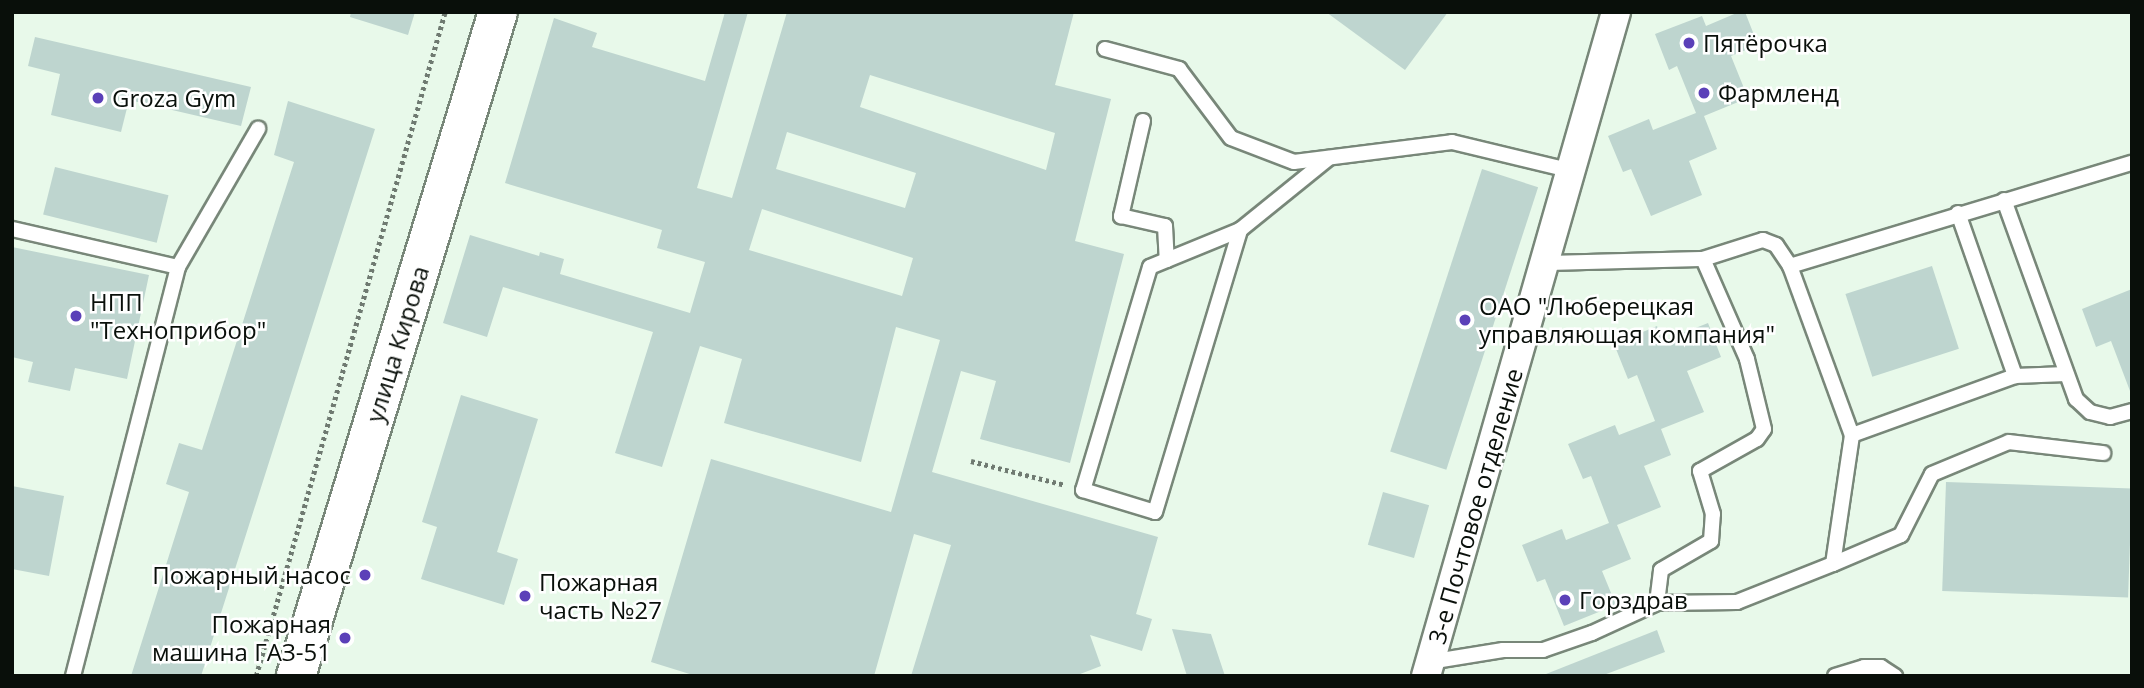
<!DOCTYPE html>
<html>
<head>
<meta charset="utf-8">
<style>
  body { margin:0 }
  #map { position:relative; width:2144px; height:688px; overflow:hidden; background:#e8f9ea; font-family:"Open Sans",sans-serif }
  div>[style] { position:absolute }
  .building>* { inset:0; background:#bed5cf; transform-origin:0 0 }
  .path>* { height:4.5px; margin-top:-2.25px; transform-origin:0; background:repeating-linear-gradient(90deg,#6f7a71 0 3.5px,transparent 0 7px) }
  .roads { filter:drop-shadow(2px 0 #788779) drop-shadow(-2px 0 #788779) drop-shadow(0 2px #788779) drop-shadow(0 -2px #788779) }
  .lane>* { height:14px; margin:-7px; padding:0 7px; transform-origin:7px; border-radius:7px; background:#fff }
  .street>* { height:28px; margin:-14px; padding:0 14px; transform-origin:14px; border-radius:14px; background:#fff }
  .secondary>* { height:38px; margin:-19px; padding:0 19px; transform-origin:19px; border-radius:19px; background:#fff }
  .dots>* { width:19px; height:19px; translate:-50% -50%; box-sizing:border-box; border:4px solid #fff; border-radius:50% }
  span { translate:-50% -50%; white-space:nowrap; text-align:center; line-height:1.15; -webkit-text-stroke:5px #fff; paint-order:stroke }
  .poi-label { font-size:24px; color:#090f0a }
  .left { translate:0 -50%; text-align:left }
  .right { translate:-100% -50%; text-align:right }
  .street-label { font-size:24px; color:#090f0a }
  .frame { position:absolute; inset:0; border:14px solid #090f0a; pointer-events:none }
</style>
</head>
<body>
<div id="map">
  <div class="building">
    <div style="clip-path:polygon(351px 12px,415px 12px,408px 35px,350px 17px)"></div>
    <div style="clip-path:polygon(evenodd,725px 12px,748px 12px,697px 188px,732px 198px,787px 12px,1074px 12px,1055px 85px,1111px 99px,1075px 241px,1124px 254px,1070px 463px,980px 439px,996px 381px,961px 371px,932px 472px,1158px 537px,1136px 614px,1152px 619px,1142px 651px,1090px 635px,1101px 666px,1075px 676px,911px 676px,951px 545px,914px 534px,874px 676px,696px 676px,651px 662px,711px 459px,891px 512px,940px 340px,896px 327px,861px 462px,724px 423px,742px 359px,700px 346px,662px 467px,615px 453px,653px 332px,503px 287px,487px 337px,443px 323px,470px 235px,539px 256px,540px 252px,564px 259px,560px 274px,690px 313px,705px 262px,657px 248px,662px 230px,505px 183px,554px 18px,597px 33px,592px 47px,705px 81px,725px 12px,870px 75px,1055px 133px,1046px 170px,860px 107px,870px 75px,725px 12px,787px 132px,916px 173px,905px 208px,776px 169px,787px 132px,725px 12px,762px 209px,913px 258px,902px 296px,749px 250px,762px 209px)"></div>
    <div style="clip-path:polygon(1326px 12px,1448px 12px,1405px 70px)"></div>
    <div style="clip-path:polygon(1739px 12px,1745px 12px,1758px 45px,1731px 56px,1748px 98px,1704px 116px,1717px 149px,1689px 161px,1702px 195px,1651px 216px,1631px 169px,1623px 172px,1608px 136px,1649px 119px,1653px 130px,1696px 113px,1677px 66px,1669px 70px,1655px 34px,1702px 16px,1706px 26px)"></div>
    <div style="clip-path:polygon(35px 37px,251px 87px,241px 126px,129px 100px,121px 132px,51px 115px,60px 74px,28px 66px)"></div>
    <div style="clip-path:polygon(288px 101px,375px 129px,201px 676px,131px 676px,189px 492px,166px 484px,179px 443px,202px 450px,294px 162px,274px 155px)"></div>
    <div style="left:55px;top:167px;width:117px;height:49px;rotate:14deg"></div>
    <div style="left:1482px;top:169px;width:59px;height:297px;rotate:18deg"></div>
    <div style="clip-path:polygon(12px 247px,149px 275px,127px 379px,75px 368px,70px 391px,28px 382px,33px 362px,12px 357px)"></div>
    <div style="left:1932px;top:266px;width:87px;height:91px;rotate:72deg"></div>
    <div style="clip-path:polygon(2132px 289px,2132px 391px,2130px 391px,2111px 341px,2096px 347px,2082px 309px)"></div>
    <div style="clip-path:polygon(1708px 323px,1721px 357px,1687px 371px,1704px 412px,1661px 429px,1671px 455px,1644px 466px,1661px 507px,1617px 525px,1631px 559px,1602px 571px,1616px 605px,1564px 626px,1545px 579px,1537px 582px,1522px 545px,1562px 529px,1566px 540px,1609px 523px,1591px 476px,1583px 479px,1568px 444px,1615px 425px,1619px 435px,1655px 421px,1637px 375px,1628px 379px,1614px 344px,1657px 326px,1663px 341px)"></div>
    <div style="clip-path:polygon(461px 395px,538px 419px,497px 552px,518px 559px,504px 605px,421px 579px,437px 527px,422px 522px)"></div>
    <div style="left:1946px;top:482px;width:186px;height:109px;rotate:2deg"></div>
    <div style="clip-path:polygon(12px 486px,64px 496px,49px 576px,12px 569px)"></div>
    <div style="left:1383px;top:492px;width:48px;height:55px;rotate:16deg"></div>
    <div style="clip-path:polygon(1172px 629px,1211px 634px,1225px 676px,1187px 676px)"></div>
    <div style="clip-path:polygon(1657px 630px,1665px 652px,1601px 676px,1541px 676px)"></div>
  </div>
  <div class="path">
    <div style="left:971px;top:461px;width:97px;rotate:14.3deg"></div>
    <div style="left:256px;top:676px;width:690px;rotate:-74.11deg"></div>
  </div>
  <div class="roads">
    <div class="lane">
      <div style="left:1105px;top:49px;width:77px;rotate:15.1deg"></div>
      <div style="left:1179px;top:69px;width:86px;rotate:53deg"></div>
      <div style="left:1231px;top:138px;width:67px;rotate:20.9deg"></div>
      <div style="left:1294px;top:162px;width:159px;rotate:-7.2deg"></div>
      <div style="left:1452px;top:142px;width:124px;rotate:13.5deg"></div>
      <div style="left:1143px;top:121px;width:98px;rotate:103deg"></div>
      <div style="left:1121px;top:216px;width:45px;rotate:12.8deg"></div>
      <div style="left:1165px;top:226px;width:34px;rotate:87deg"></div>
      <div style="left:2004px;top:200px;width:212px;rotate:70.1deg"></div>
      <div style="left:2076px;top:399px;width:19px;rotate:43deg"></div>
      <div style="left:2090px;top:412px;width:21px;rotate:14deg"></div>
      <div style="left:2110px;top:417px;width:23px;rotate:-15deg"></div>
      <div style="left:1958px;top:213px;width:173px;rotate:70.7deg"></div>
      <div style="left:12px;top:229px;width:170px;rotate:12.9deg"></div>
      <div style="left:1240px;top:230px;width:97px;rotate:157.7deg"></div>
      <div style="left:1150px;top:267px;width:233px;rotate:106.7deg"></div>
      <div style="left:1083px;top:490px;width:75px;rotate:17deg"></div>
      <div style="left:1155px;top:512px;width:295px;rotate:-73.2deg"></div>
      <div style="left:1240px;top:230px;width:114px;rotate:-39deg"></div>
      <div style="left:1546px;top:263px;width:157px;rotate:-1.5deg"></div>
      <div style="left:1790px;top:266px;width:180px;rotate:69.9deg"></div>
      <div style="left:1833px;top:564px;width:74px;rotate:-23.1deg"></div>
      <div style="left:1901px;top:535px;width:68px;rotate:-63.1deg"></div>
      <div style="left:1932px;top:474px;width:83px;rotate:-22.6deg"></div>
      <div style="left:2009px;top:442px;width:95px;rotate:6.7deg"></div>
      <div style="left:1657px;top:603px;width:80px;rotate:-0.7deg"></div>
      <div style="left:1737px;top:602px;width:103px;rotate:-21.6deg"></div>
      <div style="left:1833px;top:564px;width:130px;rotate:-81.6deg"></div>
      <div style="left:1852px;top:435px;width:173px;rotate:-19.9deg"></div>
      <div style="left:2015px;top:376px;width:51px;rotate:-2.2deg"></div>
      <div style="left:1429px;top:662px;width:75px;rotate:-9.2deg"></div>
      <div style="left:1503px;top:650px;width:40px"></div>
      <div style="left:1543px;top:650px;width:52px;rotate:-19.1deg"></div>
      <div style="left:1592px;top:633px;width:72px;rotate:-24.8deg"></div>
      <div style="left:1657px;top:603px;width:33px;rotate:-83deg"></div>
      <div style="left:1661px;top:570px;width:58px;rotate:-30.1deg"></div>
      <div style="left:1711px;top:541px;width:27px;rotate:-86deg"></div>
      <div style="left:1713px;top:514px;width:45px;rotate:-106.8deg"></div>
      <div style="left:1700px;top:471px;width:65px;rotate:-29.3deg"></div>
      <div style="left:1757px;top:439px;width:12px;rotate:-55deg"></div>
      <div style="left:1764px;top:429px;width:72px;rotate:-103.7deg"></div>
      <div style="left:1747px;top:359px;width:109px;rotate:-113.7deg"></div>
      <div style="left:1703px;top:259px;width:63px;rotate:-17.6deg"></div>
      <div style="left:1763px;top:240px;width:14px;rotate:21deg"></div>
      <div style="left:1776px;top:245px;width:25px;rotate:56deg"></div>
      <div style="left:1790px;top:266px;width:357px;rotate:-16.8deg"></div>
      <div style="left:73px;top:676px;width:422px;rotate:-75.6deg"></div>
      <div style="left:178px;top:267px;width:160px;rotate:-59.9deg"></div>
      <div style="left:1835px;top:676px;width:30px;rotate:-17deg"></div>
      <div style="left:1864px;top:667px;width:17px"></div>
      <div style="left:1881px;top:667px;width:17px;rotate:33deg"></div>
    </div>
    <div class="street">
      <div style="left:1426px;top:676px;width:691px;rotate:-74.03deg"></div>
    </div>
    <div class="secondary">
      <div style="left:296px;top:676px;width:694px;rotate:-73.08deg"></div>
    </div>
  </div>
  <div class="dots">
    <div style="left:1689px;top:43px;background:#5b40b8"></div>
    <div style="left:1704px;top:93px;background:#5b40b8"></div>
    <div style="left:98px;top:98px;background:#5b40b8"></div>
    <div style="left:76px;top:316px;background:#5b40b8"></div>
    <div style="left:1465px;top:320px;background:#5b40b8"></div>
    <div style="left:365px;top:575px;background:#5b40b8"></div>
    <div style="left:525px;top:596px;background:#5b40b8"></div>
    <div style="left:1565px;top:600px;background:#5b40b8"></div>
    <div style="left:345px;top:638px;background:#5b40b8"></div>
  </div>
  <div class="poi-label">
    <span class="left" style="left:1703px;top:43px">Пятёрочка</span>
    <span class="left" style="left:1718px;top:93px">Фармленд</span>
    <span class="left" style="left:112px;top:98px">Groza Gym</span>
    <span class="left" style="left:90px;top:316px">НПП<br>"Техноприбор"</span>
    <span class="left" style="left:1479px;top:320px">ОАО "Люберецкая<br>управляющая компания"</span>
    <span class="right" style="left:351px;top:575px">Пожарный насос</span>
    <span class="left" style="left:539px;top:596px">Пожарная<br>часть №27</span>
    <span class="left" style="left:1579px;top:600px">Горздрав</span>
    <span class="right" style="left:331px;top:638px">Пожарная<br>машина ГАЗ-51</span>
  </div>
  <div class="street-label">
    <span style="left:397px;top:344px;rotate:-73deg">улица Кирова</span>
    <span style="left:1475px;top:506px;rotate:-74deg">3-е Почтовое отделение</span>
  </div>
  <div class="frame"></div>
</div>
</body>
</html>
